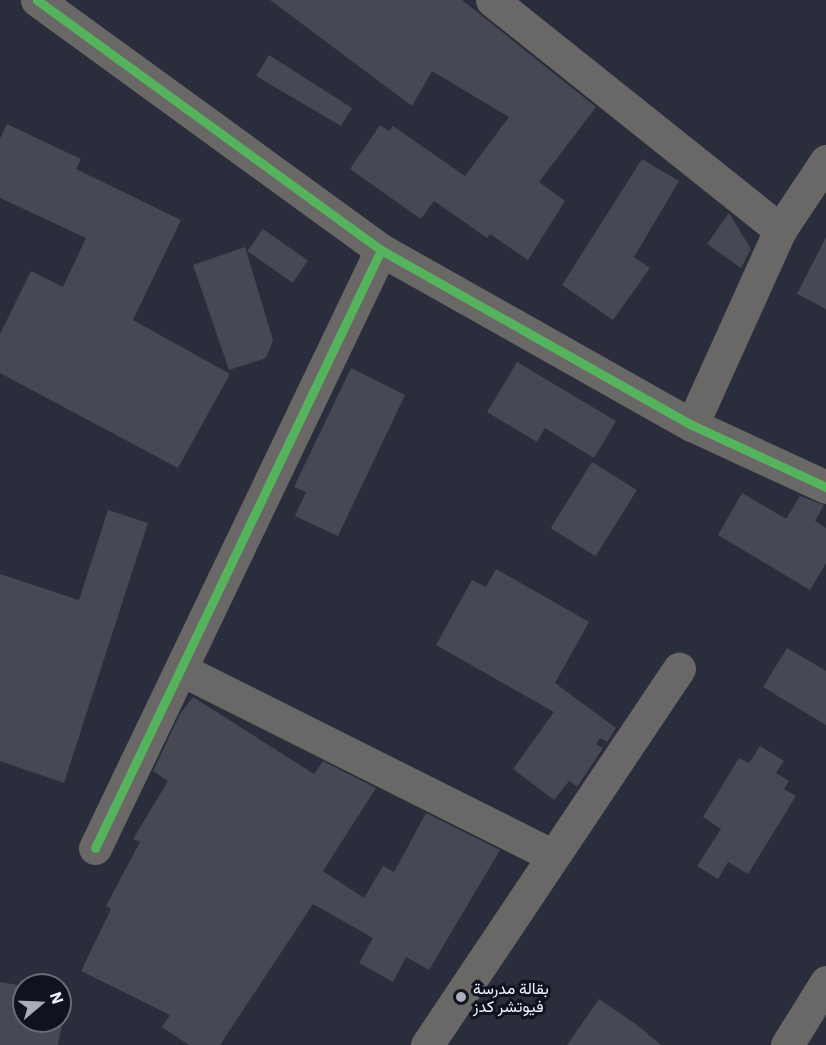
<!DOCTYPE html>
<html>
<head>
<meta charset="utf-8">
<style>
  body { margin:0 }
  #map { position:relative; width:826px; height:1045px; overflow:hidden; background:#2a2d3b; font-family:"IBM Plex Sans",Vazirmatn,sans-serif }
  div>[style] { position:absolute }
  .building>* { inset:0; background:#464854; transform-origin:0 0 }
  .minor>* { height:33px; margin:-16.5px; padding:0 16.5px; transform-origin:16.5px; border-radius:16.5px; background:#6a6866 }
  .tertiary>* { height:33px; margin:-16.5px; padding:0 16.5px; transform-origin:16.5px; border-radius:16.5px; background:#6a6866 }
  .cycleway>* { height:9px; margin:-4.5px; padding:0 4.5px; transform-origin:4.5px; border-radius:4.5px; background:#56b35d }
  .dots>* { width:16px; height:16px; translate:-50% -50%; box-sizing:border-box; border:3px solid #0f131e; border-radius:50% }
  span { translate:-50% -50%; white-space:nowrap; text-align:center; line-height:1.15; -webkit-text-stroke:6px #0f131e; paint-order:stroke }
  .poi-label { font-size:16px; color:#f1f4ff }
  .left { translate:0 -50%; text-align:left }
  .north { position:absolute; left:12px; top:973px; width:60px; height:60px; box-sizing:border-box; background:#0f131e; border:2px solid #696d78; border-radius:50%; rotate:71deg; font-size:16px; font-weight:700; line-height:24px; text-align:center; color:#f1f4ff }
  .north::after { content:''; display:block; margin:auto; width:21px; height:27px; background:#abaeba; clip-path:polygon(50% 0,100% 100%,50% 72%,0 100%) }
</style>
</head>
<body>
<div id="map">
  <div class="building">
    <div style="clip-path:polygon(270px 0,462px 0,596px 107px,539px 182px,565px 201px,528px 260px,490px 234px,487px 238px,434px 201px,421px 219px,350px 169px,380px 125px,389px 131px,393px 126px,465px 176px,509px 117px,432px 71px,412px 106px)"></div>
    <div style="clip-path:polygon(269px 55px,352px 108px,341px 126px,256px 76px)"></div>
    <div style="clip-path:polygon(7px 124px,81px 159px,76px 169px,181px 220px,133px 320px,230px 374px,178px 468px,0 373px,0 334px,31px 271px,63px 287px,86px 238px,0 198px,0 139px)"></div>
    <div style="clip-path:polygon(642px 159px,679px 181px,634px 257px,650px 268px,613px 320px,562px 285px)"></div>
    <div style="clip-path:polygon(729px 213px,751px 249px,741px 268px,707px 244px)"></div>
    <div style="left:263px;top:229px;width:55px;height:27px;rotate:35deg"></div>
    <div style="clip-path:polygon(826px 237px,826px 309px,797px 294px)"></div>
    <div style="clip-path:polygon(245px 247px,273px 340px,266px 358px,229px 370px,193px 265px)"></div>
    <div style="clip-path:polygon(517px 362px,616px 421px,594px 458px,545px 428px,537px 442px,487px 412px)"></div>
    <div style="clip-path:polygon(351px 368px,405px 395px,338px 536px,295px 516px,306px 492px,294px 487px)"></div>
    <div style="left:592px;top:462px;width:53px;height:78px;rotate:32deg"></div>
    <div style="clip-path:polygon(742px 493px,786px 519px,800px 496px,824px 505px,815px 521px,826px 528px,826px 563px,810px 590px,718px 535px)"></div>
    <div style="clip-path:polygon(108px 510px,148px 523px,64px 783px,0 761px,0 574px,79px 600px)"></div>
    <div style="clip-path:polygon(496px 569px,589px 622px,555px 683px,616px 728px,607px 742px,600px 738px,596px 744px,603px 748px,577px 787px,569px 781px,554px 800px,513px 769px,554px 712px,436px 645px,472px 580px,486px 587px)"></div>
    <div style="clip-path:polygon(787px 648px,826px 671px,826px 725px,763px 687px)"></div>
    <div style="clip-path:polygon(193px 697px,314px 774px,323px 761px,376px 788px,323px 871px,364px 898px,383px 866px,394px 872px,426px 813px,500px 850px,429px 970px,406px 957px,393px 982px,359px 963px,373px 938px,313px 904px,220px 1045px,189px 1045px,162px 1027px,170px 1015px,81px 971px,111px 909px,106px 906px,140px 842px,133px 839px,168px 781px,153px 771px,180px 714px)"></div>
    <div style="clip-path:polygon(760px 746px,784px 761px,776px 773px,789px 781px,784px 789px,796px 796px,748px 874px,728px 862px,718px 879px,697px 866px,721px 829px,703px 817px,739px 758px,749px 763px)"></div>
    <div style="clip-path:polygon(0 982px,24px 986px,24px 1021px,60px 1021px,60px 994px,68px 995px,58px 1045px,0 1045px)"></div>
    <div style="clip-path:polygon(599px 999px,637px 1025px,661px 1045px,567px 1045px)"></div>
  </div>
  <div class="minor">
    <div style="left:492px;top:0;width:369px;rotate:38.6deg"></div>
    <div style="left:780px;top:230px;width:214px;rotate:114.3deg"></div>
    <div style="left:780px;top:230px;width:83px;rotate:-56.3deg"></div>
    <div style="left:182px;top:670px;width:413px;rotate:26.6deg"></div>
    <div style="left:95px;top:848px;width:663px;rotate:-64.44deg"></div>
    <div style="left:427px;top:1045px;width:453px;rotate:-56.2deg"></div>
  </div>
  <div class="tertiary">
    <div style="left:37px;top:0;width:425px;rotate:36deg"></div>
    <div style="left:381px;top:250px;width:357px;rotate:29.4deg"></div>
    <div style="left:692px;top:425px;width:148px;rotate:24.8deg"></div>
    <div style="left:787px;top:1045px;width:74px;rotate:-58.2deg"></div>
  </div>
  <div class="cycleway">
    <div style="left:37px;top:0;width:425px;rotate:36deg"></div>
    <div style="left:381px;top:250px;width:357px;rotate:29.4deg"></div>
    <div style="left:692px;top:425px;width:148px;rotate:24.8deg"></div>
    <div style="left:95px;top:848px;width:663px;rotate:-64.44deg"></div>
  </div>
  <div class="dots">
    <div style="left:461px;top:997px;background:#abaeba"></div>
  </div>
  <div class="poi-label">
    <span class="left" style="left:473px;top:997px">بقالة مدرسة<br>فيوتشر كدز</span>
  </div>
  <div class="north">N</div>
</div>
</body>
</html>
